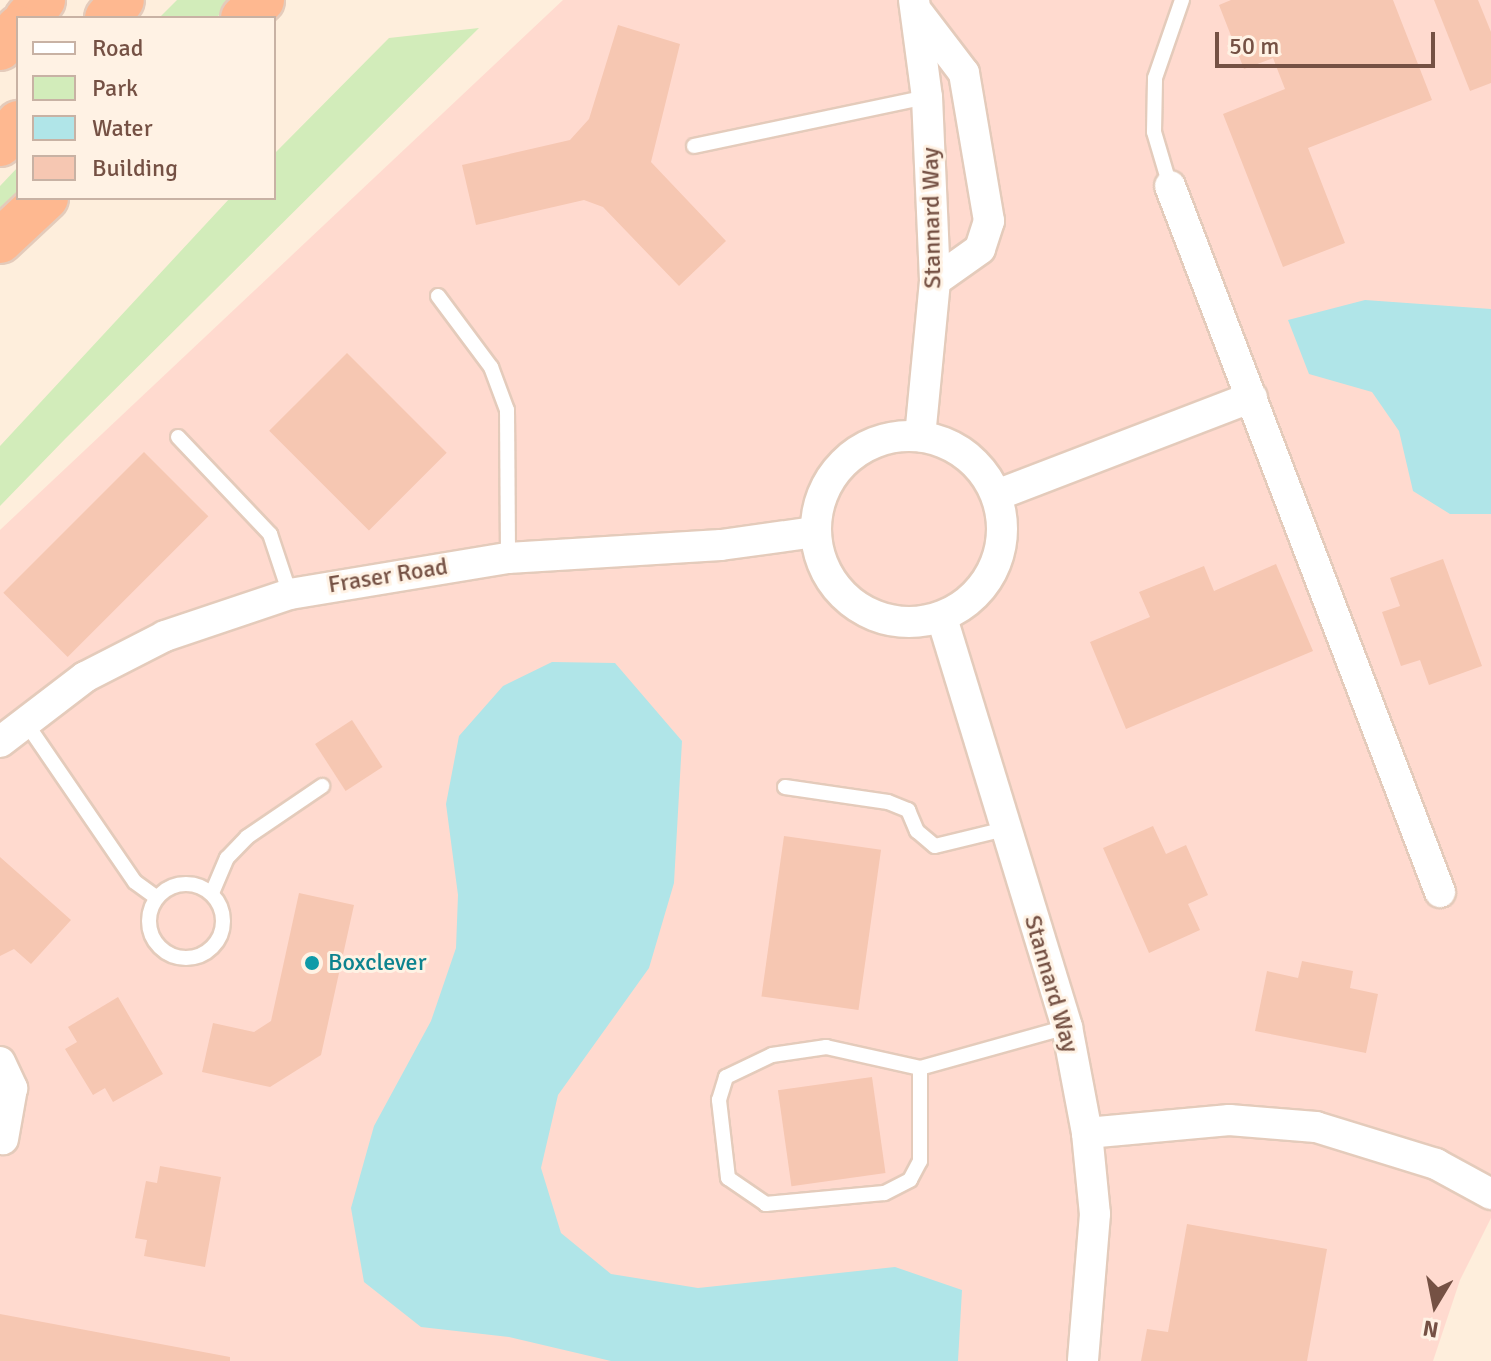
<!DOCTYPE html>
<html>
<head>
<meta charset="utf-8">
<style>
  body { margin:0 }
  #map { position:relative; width:1491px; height:1361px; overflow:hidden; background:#feeedc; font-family:Signika,sans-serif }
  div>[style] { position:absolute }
  .commercial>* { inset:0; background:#ffdacf }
  .green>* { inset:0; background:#d2ecba }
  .water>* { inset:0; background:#b0e5e8 }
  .building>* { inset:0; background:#f6c7b2; transform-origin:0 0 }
  .roads { filter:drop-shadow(2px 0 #e4cbbb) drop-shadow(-2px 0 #e4cbbb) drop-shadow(0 2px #e4cbbb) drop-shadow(0 -2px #e4cbbb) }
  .service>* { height:14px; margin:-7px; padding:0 7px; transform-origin:7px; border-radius:7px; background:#fff }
  .service>.ring { margin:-7px; padding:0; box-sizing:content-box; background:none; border:14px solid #fff; border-radius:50% }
  .minor>* { height:30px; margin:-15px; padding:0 15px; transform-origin:15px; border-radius:15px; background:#fff }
  .minor>.ring { margin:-15px; padding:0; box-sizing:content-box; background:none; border:30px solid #fff; border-radius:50% }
  .trunk>* { height:44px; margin:-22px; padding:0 22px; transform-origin:22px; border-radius:22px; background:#feb890 }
  .dots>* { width:22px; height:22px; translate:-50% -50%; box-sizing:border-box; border:4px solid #fff2e4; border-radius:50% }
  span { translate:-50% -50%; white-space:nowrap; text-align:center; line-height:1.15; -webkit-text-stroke:6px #fff2e4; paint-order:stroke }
  .street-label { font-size:24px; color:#755144 }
  .culture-label { font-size:24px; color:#0d838f }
  .left { translate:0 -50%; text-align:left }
  .legend { position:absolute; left:16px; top:16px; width:260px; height:184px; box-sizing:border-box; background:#fff2e4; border:2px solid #c8b2a4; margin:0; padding:10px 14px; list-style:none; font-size:24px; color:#755144 }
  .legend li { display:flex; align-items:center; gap:16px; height:40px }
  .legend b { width:40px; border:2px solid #c8b2a4 }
  .north { position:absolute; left:1395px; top:1265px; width:80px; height:80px; -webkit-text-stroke:6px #fff2e4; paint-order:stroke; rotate:190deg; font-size:22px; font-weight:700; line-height:32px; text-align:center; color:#755144 }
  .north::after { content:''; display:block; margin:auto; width:28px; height:36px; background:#755144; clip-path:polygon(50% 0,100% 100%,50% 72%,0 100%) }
  .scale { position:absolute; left:1215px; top:32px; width:220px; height:36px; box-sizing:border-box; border:4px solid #755144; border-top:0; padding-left:10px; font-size:24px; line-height:28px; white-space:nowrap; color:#755144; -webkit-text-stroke:6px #fff2e4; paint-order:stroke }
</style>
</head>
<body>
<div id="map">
  <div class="commercial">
    <div style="clip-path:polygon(563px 0,1491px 0,1491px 1218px,1460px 1280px,1433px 1361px,0 1361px,0 530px)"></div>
  </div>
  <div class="green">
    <div style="clip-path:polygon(177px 0,235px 0,216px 18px,159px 18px)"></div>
    <div style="clip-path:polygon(479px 28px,66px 438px,0 506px,0 446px,230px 198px,274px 198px,274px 154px,389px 38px)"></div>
    <div style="clip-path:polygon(18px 167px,18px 198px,0 218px,0 186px)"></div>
  </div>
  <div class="water">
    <div style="clip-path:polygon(1365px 300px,1491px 309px,1491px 514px,1450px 514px,1413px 491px,1399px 431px,1372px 392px,1309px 374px,1288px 320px)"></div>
    <div style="clip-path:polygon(552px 662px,615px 663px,682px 741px,674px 883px,649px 968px,558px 1095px,541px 1168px,561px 1233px,611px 1274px,698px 1288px,895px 1267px,962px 1290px,958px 1361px,611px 1361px,509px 1337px,421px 1327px,364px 1282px,351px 1208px,374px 1126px,431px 1021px,456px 948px,458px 895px,446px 804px,459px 736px,503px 686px)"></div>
  </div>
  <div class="building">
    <div style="clip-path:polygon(1231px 0,1393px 0,1432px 100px,1308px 148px,1345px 243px,1283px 267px,1223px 114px,1285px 89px,1273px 58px,1244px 69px,1219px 5px)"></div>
    <div style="clip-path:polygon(1434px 0,1478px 0,1491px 32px,1491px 83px,1470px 91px)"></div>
    <div style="clip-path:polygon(618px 25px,680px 44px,651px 162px,726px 241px,679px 286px,603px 207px,584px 200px,476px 225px,462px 165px,570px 140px,589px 119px)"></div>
    <div style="left:347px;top:353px;width:141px;height:110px;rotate:45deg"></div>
    <div style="left:144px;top:452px;width:91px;height:199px;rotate:45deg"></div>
    <div style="clip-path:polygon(1443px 559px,1482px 666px,1429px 685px,1420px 660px,1401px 666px,1382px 612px,1400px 606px,1390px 578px)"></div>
    <div style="clip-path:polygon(1276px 564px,1313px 651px,1126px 729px,1090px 642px,1150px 617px,1139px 592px,1204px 566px,1214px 591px)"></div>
    <div style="left:352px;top:720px;width:56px;height:44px;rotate:57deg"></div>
    <div style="clip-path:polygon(1153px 826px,1166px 854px,1186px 845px,1208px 895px,1188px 904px,1200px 930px,1149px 953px,1103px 848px)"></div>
    <div style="left:784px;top:836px;width:98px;height:162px;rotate:8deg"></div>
    <div style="clip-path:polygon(0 857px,71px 920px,31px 964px,14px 949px,0 956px)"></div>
    <div style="clip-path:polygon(299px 893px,354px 905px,321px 1055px,270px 1087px,202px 1072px,213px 1023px,254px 1032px,271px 1021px)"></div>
    <div style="clip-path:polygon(1302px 961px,1353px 971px,1350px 988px,1378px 994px,1366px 1053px,1255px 1031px,1267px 971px,1298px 978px)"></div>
    <div style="clip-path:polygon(118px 997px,163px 1074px,113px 1102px,105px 1088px,93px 1095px,65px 1049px,77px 1042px,68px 1027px)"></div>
    <div style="left:872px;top:1077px;width:97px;height:95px;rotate:82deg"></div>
    <div style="clip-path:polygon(160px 1166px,221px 1177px,205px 1267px,144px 1256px,147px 1240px,135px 1238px,146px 1181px,157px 1183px)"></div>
    <div style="clip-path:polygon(1187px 1224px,1327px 1249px,1307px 1361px,1141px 1361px,1147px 1329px,1168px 1332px)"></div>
    <div style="clip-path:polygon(0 1314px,230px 1357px,230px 1361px,0 1361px)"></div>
  </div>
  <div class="roads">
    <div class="service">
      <div style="left:694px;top:146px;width:238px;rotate:-11.9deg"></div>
      <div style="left:1170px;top:186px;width:56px;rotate:-106.5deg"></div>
      <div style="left:1154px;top:132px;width:54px;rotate:-88.9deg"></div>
      <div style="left:1155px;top:78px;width:83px;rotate:-70.9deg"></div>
      <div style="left:438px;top:296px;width:89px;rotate:53.3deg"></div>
      <div style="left:491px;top:367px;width:46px;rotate:69.6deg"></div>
      <div style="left:507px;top:410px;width:148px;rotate:89.6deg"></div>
      <div style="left:178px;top:437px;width:134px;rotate:46.5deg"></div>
      <div style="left:270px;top:534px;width:63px;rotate:71.6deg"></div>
      <div style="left:24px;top:720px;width:196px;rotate:55.6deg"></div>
      <div style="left:135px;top:882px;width:26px;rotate:36deg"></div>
      <div style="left:785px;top:787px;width:104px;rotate:8.3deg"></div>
      <div style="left:888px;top:802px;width:22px;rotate:22deg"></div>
      <div style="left:908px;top:810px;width:23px;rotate:67deg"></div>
      <div style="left:917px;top:831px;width:23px;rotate:40deg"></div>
      <div style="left:935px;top:846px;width:72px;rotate:-13.7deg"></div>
      <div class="ring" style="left:149px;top:884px;width:60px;height:60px"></div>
      <div style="left:212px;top:893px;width:38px;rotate:-67deg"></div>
      <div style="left:227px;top:858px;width:29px;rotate:-46deg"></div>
      <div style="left:247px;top:837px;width:91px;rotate:-34.2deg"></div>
      <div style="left:920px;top:1068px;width:93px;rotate:90deg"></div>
      <div style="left:920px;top:1161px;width:21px;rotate:118deg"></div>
      <div style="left:910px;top:1180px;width:29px;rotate:153deg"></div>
      <div style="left:884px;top:1193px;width:119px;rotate:174.7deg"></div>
      <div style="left:766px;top:1204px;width:46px;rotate:-145.6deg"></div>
      <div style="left:728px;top:1178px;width:79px;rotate:-96.6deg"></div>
      <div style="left:719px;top:1100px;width:24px;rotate:-73deg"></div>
      <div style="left:726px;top:1077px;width:51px;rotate:-25.6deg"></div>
      <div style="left:772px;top:1055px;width:55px;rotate:-8.4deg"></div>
      <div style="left:826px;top:1047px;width:96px;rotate:12.6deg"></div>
      <div style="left:920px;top:1068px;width:153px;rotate:-15.6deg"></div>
    </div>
    <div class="minor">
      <div style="left:914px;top:0;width:98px;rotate:82.4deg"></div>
      <div style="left:927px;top:97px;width:184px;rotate:87.5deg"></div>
      <div style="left:935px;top:281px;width:156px;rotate:95.5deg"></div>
      <div style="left:919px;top:14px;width:74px;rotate:52.7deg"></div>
      <div style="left:964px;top:73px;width:150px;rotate:80.4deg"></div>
      <div style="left:989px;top:221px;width:29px;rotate:108deg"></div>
      <div style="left:980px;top:249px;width:55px;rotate:144.6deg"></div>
      <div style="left:1170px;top:186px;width:756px;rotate:69.07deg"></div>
      <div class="ring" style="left:816px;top:436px;width:156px;height:156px"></div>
      <div style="left:997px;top:495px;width:273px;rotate:-21deg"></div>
      <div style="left:942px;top:618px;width:428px;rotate:73deg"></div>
      <div style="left:1067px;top:1027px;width:108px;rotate:79.3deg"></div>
      <div style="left:1087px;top:1133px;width:81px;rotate:84.4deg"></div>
      <div style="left:1095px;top:1214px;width:147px;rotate:94.7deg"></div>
      <div style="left:0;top:742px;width:107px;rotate:-37.4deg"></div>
      <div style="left:85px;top:677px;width:90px;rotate:-27.1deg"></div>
      <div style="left:165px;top:636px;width:132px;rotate:-18.6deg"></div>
      <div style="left:290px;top:594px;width:221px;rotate:-9.4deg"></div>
      <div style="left:508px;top:558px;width:213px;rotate:-3.5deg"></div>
      <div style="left:721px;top:545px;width:95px;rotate:-7.9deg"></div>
      <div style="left:0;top:1062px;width:29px;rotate:65deg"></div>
      <div style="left:12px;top:1088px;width:52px;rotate:100deg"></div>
      <div style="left:1087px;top:1133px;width:143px;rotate:-5.2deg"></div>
      <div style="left:1229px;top:1120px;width:87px;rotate:4.6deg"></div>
      <div style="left:1316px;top:1127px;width:126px;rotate:17.1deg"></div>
      <div style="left:1436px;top:1164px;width:63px;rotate:28.6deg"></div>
    </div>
    <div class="trunk">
      <div style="left:27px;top:18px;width:24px;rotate:-48deg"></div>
      <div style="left:107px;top:18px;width:23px;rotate:-50deg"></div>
      <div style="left:243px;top:18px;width:26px;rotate:-43deg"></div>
      <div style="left:0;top:48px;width:27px;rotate:-48deg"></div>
      <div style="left:0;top:144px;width:28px;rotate:-49deg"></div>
      <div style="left:0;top:241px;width:63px;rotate:-43.1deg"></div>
    </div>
  </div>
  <div class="dots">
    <div style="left:312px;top:963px;background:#0f9aa8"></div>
  </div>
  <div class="street-label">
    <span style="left:932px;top:218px;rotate:-91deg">Stannard Way</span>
    <span style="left:388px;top:576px;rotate:-9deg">Fraser Road</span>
    <span style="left:1051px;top:984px;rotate:74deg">Stannard Way</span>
  </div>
  <div class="culture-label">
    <span class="left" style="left:328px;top:963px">Boxclever</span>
  </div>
  <ul class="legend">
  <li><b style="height:10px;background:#fff"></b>Road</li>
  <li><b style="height:22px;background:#d2ecba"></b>Park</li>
  <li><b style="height:22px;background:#b0e5e8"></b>Water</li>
  <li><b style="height:22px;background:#f6c7b2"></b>Building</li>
  </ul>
  <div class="north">N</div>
  <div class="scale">50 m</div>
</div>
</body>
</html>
